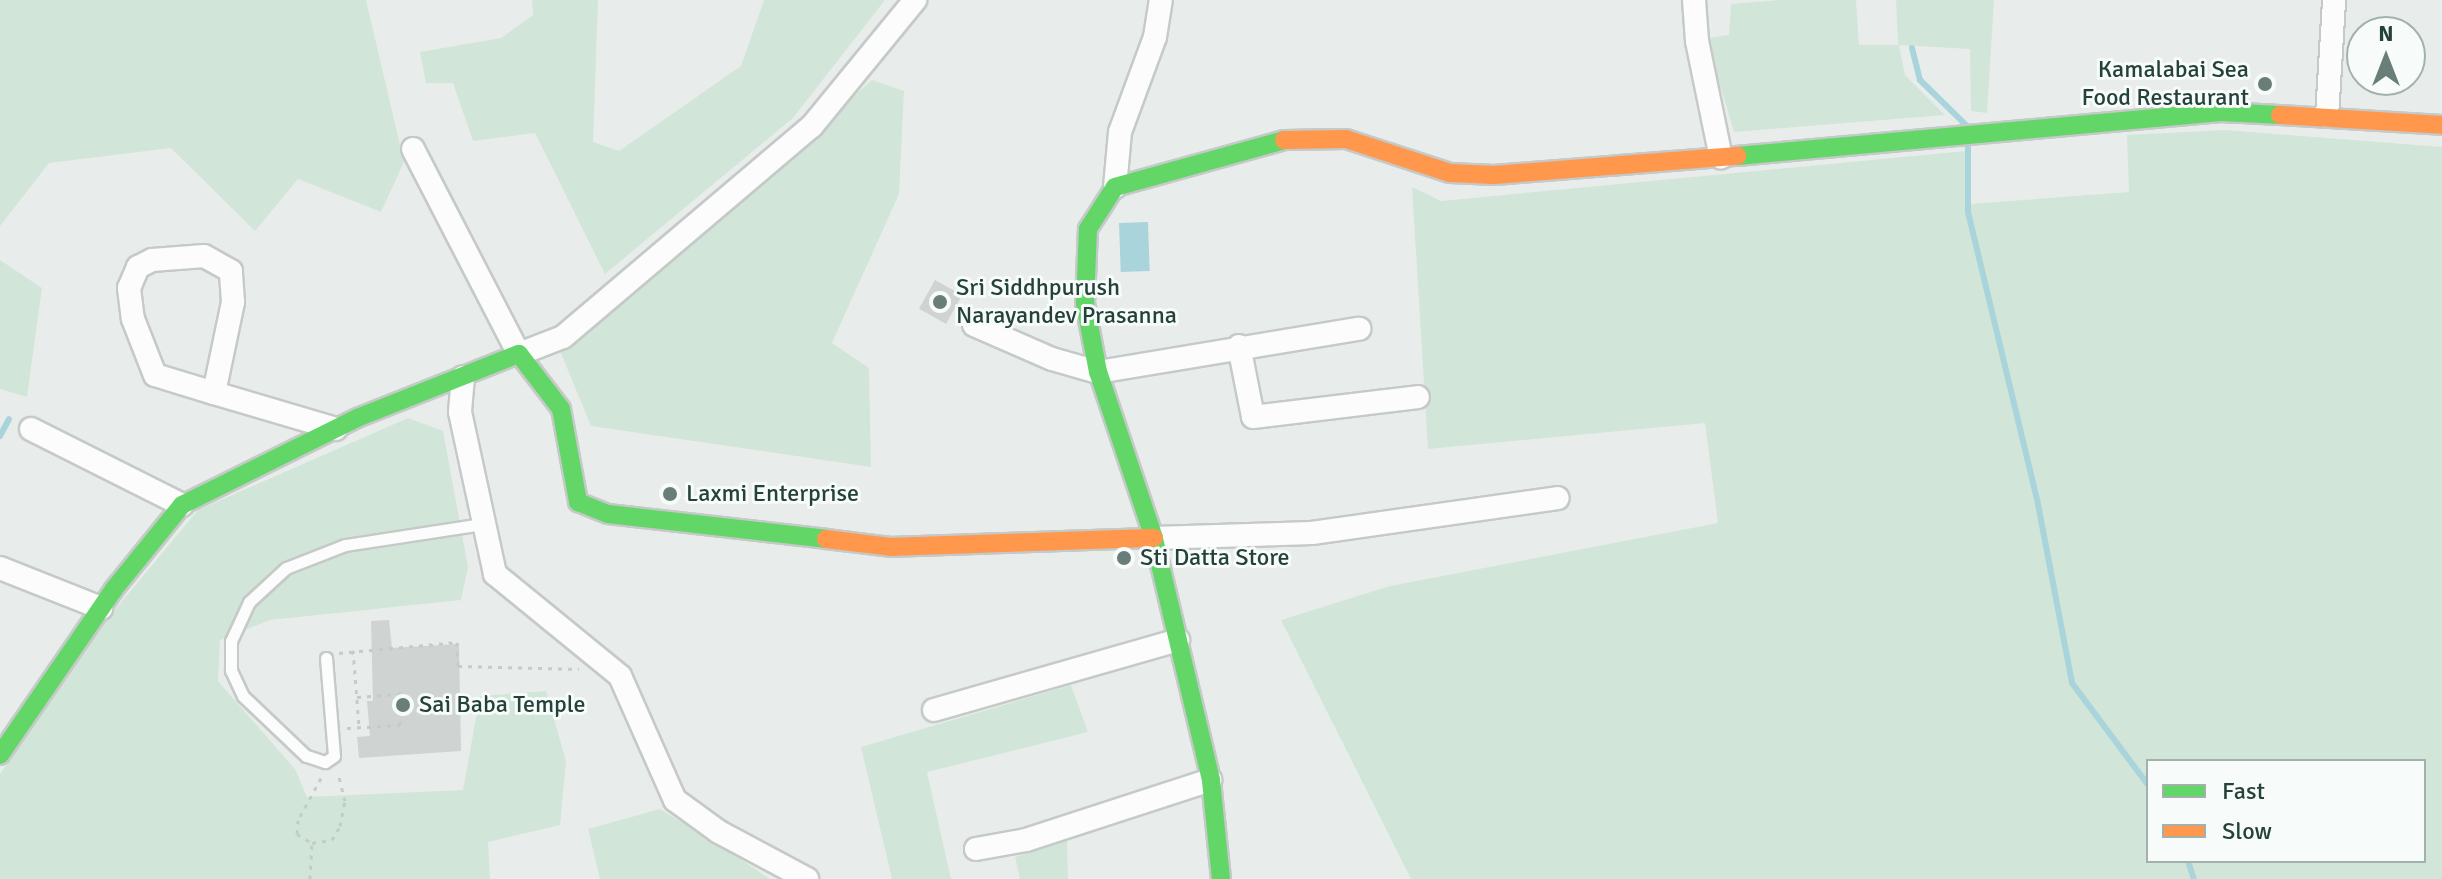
<!DOCTYPE html>
<html>
<head>
<meta charset="utf-8">
<style>
  body { margin:0 }
  #map { position:relative; width:2442px; height:879px; overflow:hidden; background:#e8edeb; font-family:Signika,sans-serif }
  div>[style] { position:absolute }
  .green>* { inset:0; background:#d1e6d8 }
  .water>* { inset:0; background:#a9d4db; transform-origin:0 0 }
  .stream>* { height:6px; margin:-3px; padding:0 3px; transform-origin:3px; border-radius:3px; background:#a9d4db }
  .building>* { inset:0; background:#cfd4d2; transform-origin:0 0 }
  .path>* { height:3px; margin-top:-1.5px; transform-origin:0; background:repeating-linear-gradient(90deg,#c3ccca 0 4px,transparent 0 10px) }
  .roads { filter:drop-shadow(2px 0 #c5cac8) drop-shadow(-2px 0 #c5cac8) drop-shadow(0 2px #c5cac8) drop-shadow(0 -2px #c5cac8) }
  .lane>* { height:11px; margin:-5.5px; padding:0 5.5px; transform-origin:5.5px; border-radius:5.5px; background:#fcfcfc }
  .street>* { height:22px; margin:-11px; padding:0 11px; transform-origin:11px; border-radius:11px; background:#fcfcfc }
  .fast>* { height:18px; margin:-9px; padding:0 9px; transform-origin:9px; border-radius:9px; background:#63d668 }
  .slow>* { height:18px; margin:-9px; padding:0 9px; transform-origin:9px; border-radius:9px; background:#ff974d }
  .dots>* { width:22px; height:22px; translate:-50% -50%; box-sizing:border-box; border:4px solid #f7fbf9; border-radius:50% }
  span { translate:-50% -50%; white-space:nowrap; text-align:center; line-height:1.15; -webkit-text-stroke:6px #f7fbf9; paint-order:stroke }
  .poi-label { font-size:24px; color:#24423a }
  .right { translate:-100% -50%; text-align:right }
  .left { translate:0 -50%; text-align:left }
  .legend { position:absolute; left:2146px; top:759px; width:280px; height:104px; box-sizing:border-box; background:#f7fbf9; border:2px solid #a3b1ad; margin:0; padding:10px 14px; list-style:none; font-size:24px; color:#24423a }
  .legend li { display:flex; align-items:center; gap:16px; height:40px }
  .legend b { width:40px; border:2px solid #a3b1ad }
  .north { position:absolute; left:2346px; top:16px; width:80px; height:80px; box-sizing:border-box; background:#f7fbf9; border:2px solid #a3b1ad; border-radius:50%; rotate:0deg; font-size:22px; font-weight:700; line-height:32px; text-align:center; color:#24423a }
  .north::after { content:''; display:block; margin:auto; width:28px; height:36px; background:#697e78; clip-path:polygon(50% 0,100% 100%,50% 72%,0 100%) }
</style>
</head>
<body>
<div id="map">
  <div class="green">
    <div style="clip-path:polygon(0 0,366px 0,404px 162px,381px 212px,298px 179px,255px 231px,171px 148px,49px 163px,0 226px)"></div>
    <div style="clip-path:polygon(532px 0,598px 0,593px 142px,619px 151px,741px 66px,764px 0,885px 0,793px 118px,605px 274px,535px 133px,473px 141px,453px 83px,426px 83px,420px 52px,501px 38px,533px 15px)"></div>
    <div style="clip-path:polygon(1780px 0,1856px 0,1859px 45px,1898px 45px,1896px 0,1994px 0,1987px 113px,1971px 111px,1970px 49px,1899px 45px,1905px 75px,1945px 115px,1734px 132px,1706px 38px,1729px 35px,1731px 4px)"></div>
    <div style="clip-path:polygon(872px 80px,904px 91px,899px 194px,832px 343px,869px 368px,871px 467px,591px 426px,560px 351px)"></div>
    <div style="clip-path:polygon(evenodd,2225px 130px,2442px 147px,2442px 879px,1411px 879px,1281px 620px,1390px 586px,1718px 523px,1705px 423px,1428px 449px,1412px 187px,1441px 201px,1966px 151px,1969px 204px,2129px 192px,2127px 135px,2225px 130px,2148px 761px,2424px 761px,2424px 861px,2148px 861px,2148px 761px)"></div>
    <div style="clip-path:polygon(0 260px,42px 288px,27px 397px,0 389px)"></div>
    <div style="clip-path:polygon(408px 418px,443px 431px,468px 567px,461px 600px,270px 620px,220px 640px,218px 681px,295px 769px,307px 797px,463px 790px,480px 696px,546px 691px,566px 761px,560px 825px,488px 842px,490px 879px,0 879px,0 774px,93px 636px,198px 510px)"></div>
    <div style="clip-path:polygon(1071px 685px,1088px 732px,927px 772px,951px 879px,892px 879px,861px 747px)"></div>
    <div style="clip-path:polygon(660px 809px,718px 844px,770px 879px,600px 879px,588px 829px)"></div>
    <div style="clip-path:polygon(1067px 838px,1068px 879px,1020px 879px,1015px 857px)"></div>
  </div>
  <div class="water">
    <div style="left:1148px;top:222px;width:49px;height:29px;rotate:88deg"></div>
  </div>
  <div class="stream">
    <div style="left:1912px;top:48px;width:33px;rotate:76deg"></div>
    <div style="left:1920px;top:80px;width:67px;rotate:44.4deg"></div>
    <div style="left:1968px;top:146px;width:66px;rotate:90deg"></div>
    <div style="left:1968px;top:212px;width:295px;rotate:76.5deg"></div>
    <div style="left:2037px;top:499px;width:187px;rotate:79.2deg"></div>
    <div style="left:2072px;top:683px;width:127px;rotate:53.3deg"></div>
    <div style="left:0;top:436px;width:19px;rotate:-62deg"></div>
    <div style="left:2188px;top:861px;width:19px;rotate:72deg"></div>
  </div>
  <div class="building">
    <div style="left:935px;top:280px;width:31px;height:33px;rotate:29deg"></div>
    <div style="clip-path:polygon(389px 620px,392px 648px,459px 644px,461px 751px,359px 758px,357px 737px,370px 736px,367px 701px,373px 701px,371px 621px)"></div>
  </div>
  <div class="path">
    <div style="left:353px;top:650px;width:76px;rotate:85.5deg"></div>
    <div style="left:339px;top:653px;width:119px;rotate:-5.3deg"></div>
    <div style="left:457px;top:642px;width:24px;rotate:88deg"></div>
    <div style="left:458px;top:666px;width:121px;rotate:1.4deg"></div>
    <div style="left:357px;top:697px;width:42px;rotate:-4.1deg"></div>
    <div style="left:347px;top:728px;width:53px;rotate:-3.2deg"></div>
    <div style="left:400px;top:725px;width:39px;rotate:-91deg"></div>
    <div style="left:321px;top:778px;width:48px;rotate:118.7deg"></div>
    <div style="left:298px;top:820px;width:14px;rotate:94deg"></div>
    <div style="left:297px;top:834px;width:17px;rotate:31deg"></div>
    <div style="left:312px;top:843px;width:20px;rotate:-9deg"></div>
    <div style="left:332px;top:840px;width:16px;rotate:-60deg"></div>
    <div style="left:340px;top:826px;width:25px;rotate:-79deg"></div>
    <div style="left:345px;top:801px;width:30px;rotate:-104deg"></div>
    <div style="left:310px;top:879px;width:36px;rotate:-87deg"></div>
  </div>
  <div class="roads">
    <div class="lane">
      <div style="left:326px;top:658px;width:98px;rotate:85.3deg"></div>
      <div style="left:334px;top:756px;width:11px;rotate:146deg"></div>
      <div style="left:325px;top:762px;width:20px;rotate:-162deg"></div>
      <div style="left:306px;top:756px;width:87px;rotate:-136.4deg"></div>
      <div style="left:243px;top:696px;width:29px;rotate:-115deg"></div>
      <div style="left:231px;top:670px;width:29px;rotate:-90deg"></div>
      <div style="left:231px;top:641px;width:43px;rotate:-65.2deg"></div>
      <div style="left:249px;top:602px;width:50px;rotate:-42.6deg"></div>
      <div style="left:286px;top:568px;width:63px;rotate:-21.3deg"></div>
      <div style="left:345px;top:545px;width:140px;rotate:-8.7deg"></div>
    </div>
    <div class="street">
      <div style="left:1694px;top:0;width:41px;rotate:85.8deg"></div>
      <div style="left:1697px;top:41px;width:119px;rotate:78.4deg"></div>
      <div style="left:2327px;top:116px;width:116px;rotate:-86.5deg"></div>
      <div style="left:413px;top:149px;width:231px;rotate:62.7deg"></div>
      <div style="left:519px;top:354px;width:47px;rotate:-21.1deg"></div>
      <div style="left:563px;top:337px;width:326px;rotate:-40.3deg"></div>
      <div style="left:812px;top:126px;width:163px;rotate:-50.7deg"></div>
      <div style="left:1115px;top:187px;width:55px;rotate:-84.8deg"></div>
      <div style="left:1120px;top:132px;width:101px;rotate:-69.8deg"></div>
      <div style="left:1155px;top:37px;width:37px;rotate:-81deg"></div>
      <div style="left:974px;top:325px;width:85px;rotate:23.6deg"></div>
      <div style="left:1052px;top:359px;width:48px;rotate:15.8deg"></div>
      <div style="left:1098px;top:372px;width:265px;rotate:-9.4deg"></div>
      <div style="left:1239px;top:346px;width:72px;rotate:78.8deg"></div>
      <div style="left:1253px;top:417px;width:166px;rotate:-6.9deg"></div>
      <div style="left:463px;top:377px;width:35px;rotate:95deg"></div>
      <div style="left:460px;top:412px;width:166px;rotate:77.8deg"></div>
      <div style="left:495px;top:574px;width:161px;rotate:39.2deg"></div>
      <div style="left:620px;top:676px;width:136px;rotate:66.1deg"></div>
      <div style="left:675px;top:800px;width:54px;rotate:36deg"></div>
      <div style="left:719px;top:832px;width:100px;rotate:28.1deg"></div>
      <div style="left:214px;top:393px;width:93px;rotate:-78.2deg"></div>
      <div style="left:233px;top:302px;width:31px;rotate:-94deg"></div>
      <div style="left:231px;top:271px;width:31px;rotate:-151deg"></div>
      <div style="left:204px;top:256px;width:52px;rotate:175.6deg"></div>
      <div style="left:152px;top:260px;width:16px;rotate:153deg"></div>
      <div style="left:138px;top:267px;width:23px;rotate:113deg"></div>
      <div style="left:129px;top:288px;width:31px;rotate:83deg"></div>
      <div style="left:133px;top:319px;width:60px;rotate:68.6deg"></div>
      <div style="left:155px;top:375px;width:62px;rotate:17deg"></div>
      <div style="left:214px;top:393px;width:127px;rotate:16.4deg"></div>
      <div style="left:31px;top:429px;width:169px;rotate:26.7deg"></div>
      <div style="left:1154px;top:538px;width:158px;rotate:-1.8deg"></div>
      <div style="left:1312px;top:533px;width:248px;rotate:-8.1deg"></div>
      <div style="left:0;top:568px;width:109px;rotate:21.6deg"></div>
      <div style="left:934px;top:710px;width:254px;rotate:-16deg"></div>
      <div style="left:976px;top:849px;width:51px;rotate:-10.2deg"></div>
      <div style="left:1026px;top:840px;width:194px;rotate:-18deg"></div>
    </div>
    <div class="fast">
      <div style="left:1737px;top:156px;width:486px;rotate:-5.2deg"></div>
      <div style="left:2221px;top:112px;width:59px;rotate:2.9deg"></div>
      <div style="left:0;top:755px;width:201px;rotate:-55.5deg"></div>
      <div style="left:114px;top:589px;width:108px;rotate:-51deg"></div>
      <div style="left:182px;top:505px;width:195px;rotate:-26.4deg"></div>
      <div style="left:357px;top:418px;width:174px;rotate:-21.6deg"></div>
      <div style="left:519px;top:354px;width:69px;rotate:52.6deg"></div>
      <div style="left:561px;top:409px;width:95px;rotate:79.6deg"></div>
      <div style="left:578px;top:502px;width:32px;rotate:22deg"></div>
      <div style="left:608px;top:514px;width:219px;rotate:6.5deg"></div>
      <div style="left:1221px;top:879px;width:100px;rotate:-95.8deg"></div>
      <div style="left:1211px;top:780px;width:249px;rotate:-103.3deg"></div>
      <div style="left:1154px;top:538px;width:175px;rotate:-108.6deg"></div>
      <div style="left:1098px;top:372px;width:70px;rotate:-100.7deg"></div>
      <div style="left:1085px;top:303px;width:74px;rotate:-87.7deg"></div>
      <div style="left:1088px;top:229px;width:50px;rotate:-57.3deg"></div>
      <div style="left:1115px;top:187px;width:175px;rotate:-15.5deg"></div>
    </div>
    <div class="slow">
      <div style="left:2280px;top:115px;width:162px;rotate:3.5deg"></div>
      <div style="left:1284px;top:140px;width:62px;rotate:-0.9deg"></div>
      <div style="left:1346px;top:139px;width:109px;rotate:18.1deg"></div>
      <div style="left:1450px;top:173px;width:44px;rotate:2.6deg"></div>
      <div style="left:1494px;top:175px;width:244px;rotate:-4.5deg"></div>
      <div style="left:826px;top:539px;width:65px;rotate:7deg"></div>
      <div style="left:891px;top:547px;width:263px;rotate:-2deg"></div>
    </div>
  </div>
  <div class="dots">
    <div style="left:2265px;top:84px;background:#697e78"></div>
    <div style="left:940px;top:302px;background:#697e78"></div>
    <div style="left:670px;top:494px;background:#697e78"></div>
    <div style="left:1124px;top:558px;background:#697e78"></div>
    <div style="left:403px;top:705px;background:#697e78"></div>
  </div>
  <div class="poi-label">
    <span class="right" style="left:2249px;top:84px">Kamalabai Sea<br>Food Restaurant</span>
    <span class="left" style="left:956px;top:302px">Sri Siddhpurush<br>Narayandev Prasanna</span>
    <span class="left" style="left:686px;top:494px">Laxmi Enterprise</span>
    <span class="left" style="left:1140px;top:558px">Sti Datta Store</span>
    <span class="left" style="left:419px;top:705px">Sai Baba Temple</span>
  </div>
  <ul class="legend">
  <li><b style="height:10px;background:#63d668"></b>Fast</li>
  <li><b style="height:10px;background:#ff974d"></b>Slow</li>
  </ul>
  <div class="north">N</div>
</div>
</body>
</html>
